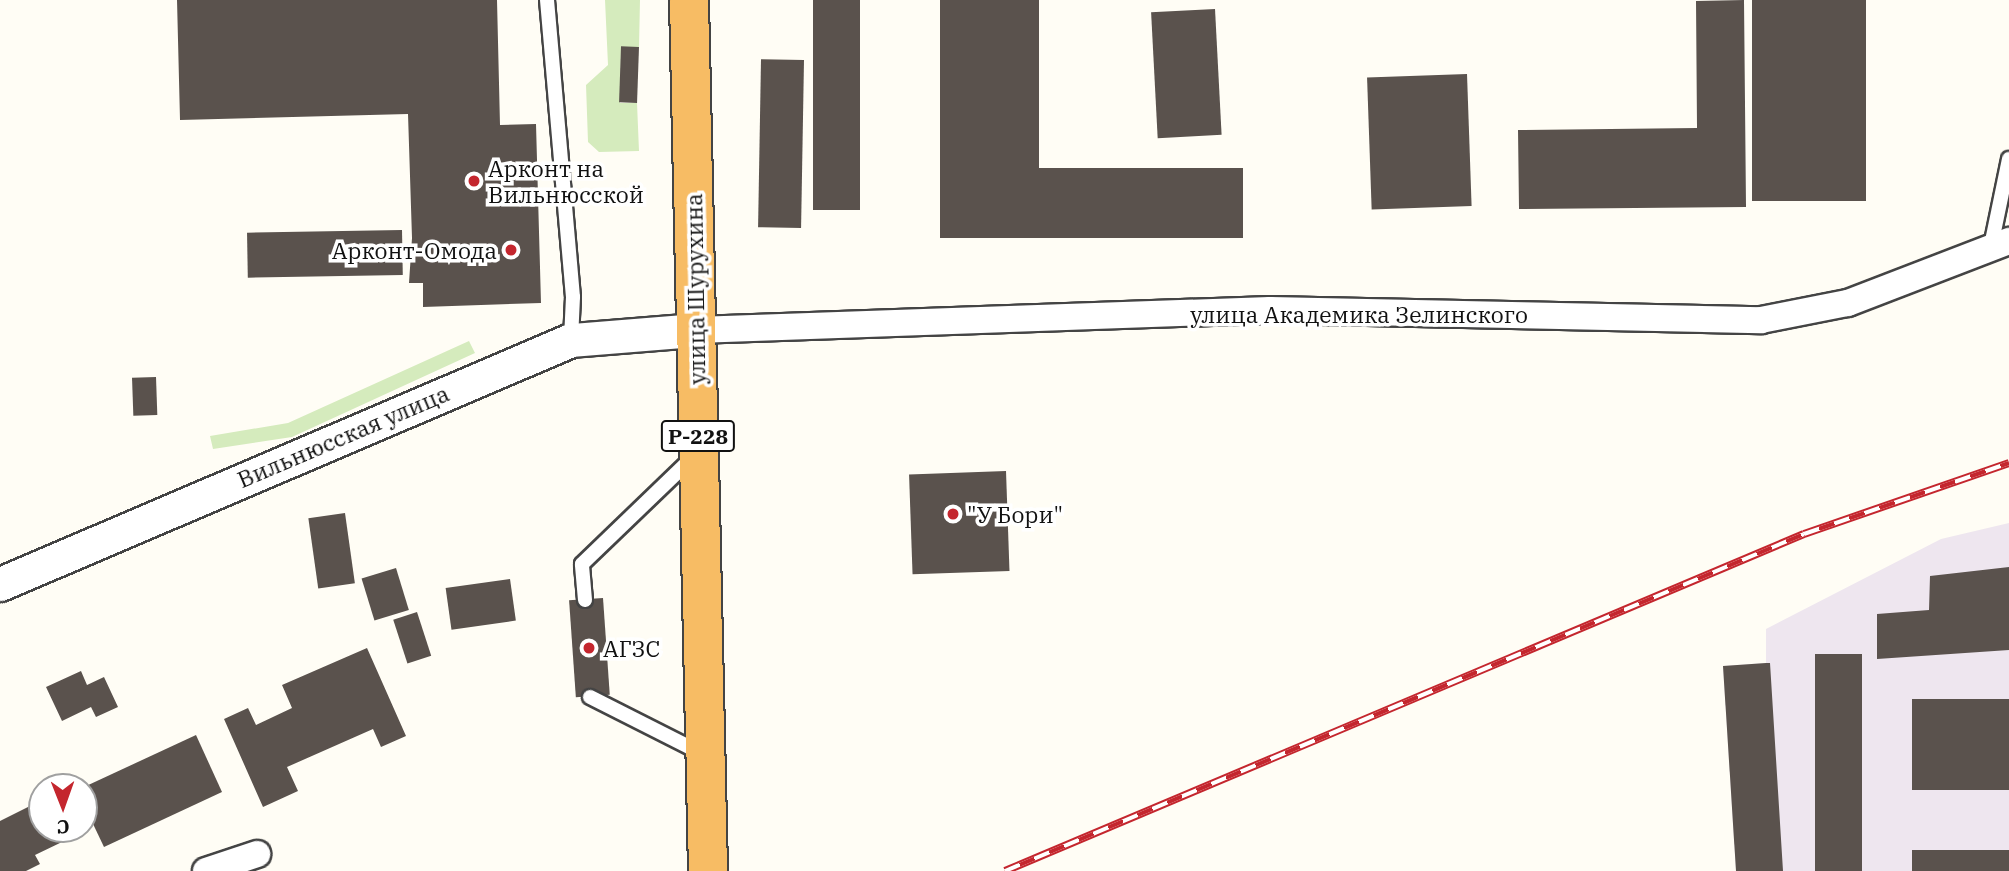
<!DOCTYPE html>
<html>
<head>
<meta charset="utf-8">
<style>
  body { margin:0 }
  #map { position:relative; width:2009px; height:871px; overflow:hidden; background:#fffdf5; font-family:"IBM Plex Serif",serif }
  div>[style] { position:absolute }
  .industrial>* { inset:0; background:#eee6ef }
  .green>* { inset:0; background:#d5ebbd }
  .building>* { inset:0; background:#5a524d; transform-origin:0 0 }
  .roads { filter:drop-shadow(2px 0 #444) drop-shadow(-2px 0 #444) drop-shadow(0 2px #444) drop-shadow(0 -2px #444) }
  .service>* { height:14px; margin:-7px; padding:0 7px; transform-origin:7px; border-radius:7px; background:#fff }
  .minor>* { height:26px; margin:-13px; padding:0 13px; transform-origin:13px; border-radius:13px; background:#fff }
  .tertiary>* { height:33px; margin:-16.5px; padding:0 16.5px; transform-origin:16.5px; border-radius:16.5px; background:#fff }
  .trunk>* { height:38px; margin:-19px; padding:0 19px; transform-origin:19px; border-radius:19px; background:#f7bc64 }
  .rail>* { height:8px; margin-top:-4px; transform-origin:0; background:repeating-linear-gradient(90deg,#fff 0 16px,#c4262e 0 32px); box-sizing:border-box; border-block:2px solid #c4262e }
  .dots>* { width:19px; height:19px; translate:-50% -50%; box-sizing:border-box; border:4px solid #fff; border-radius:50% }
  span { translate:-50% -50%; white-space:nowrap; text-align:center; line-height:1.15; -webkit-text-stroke:7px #fff; paint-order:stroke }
  .shield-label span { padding:2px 5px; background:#fff; border:2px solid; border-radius:5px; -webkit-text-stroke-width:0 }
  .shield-label { font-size:21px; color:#111; font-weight:700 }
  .poi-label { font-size:23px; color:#111 }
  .left { translate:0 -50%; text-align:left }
  .right { translate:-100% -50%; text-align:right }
  .street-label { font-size:23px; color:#111 }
  .north { position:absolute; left:28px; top:773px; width:70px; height:70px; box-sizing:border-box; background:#fff; border:2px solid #a0a0a0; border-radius:50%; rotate:179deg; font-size:19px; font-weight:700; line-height:28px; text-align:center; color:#111 }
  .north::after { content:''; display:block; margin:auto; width:24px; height:32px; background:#c4262e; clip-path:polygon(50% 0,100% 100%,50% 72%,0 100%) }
</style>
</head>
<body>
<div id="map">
  <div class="industrial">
    <div style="clip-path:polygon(2009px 523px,2009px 871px,1736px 871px,1723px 666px,1766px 663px,1766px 629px,1941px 539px)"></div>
  </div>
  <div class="green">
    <div style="clip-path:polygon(605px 0,640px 0,639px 47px,621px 48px,620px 103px,637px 103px,639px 151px,599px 152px,588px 142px,586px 85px,608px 65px)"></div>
    <div style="clip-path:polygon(469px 341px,475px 353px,292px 437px,213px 449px,210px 436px,288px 423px)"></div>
  </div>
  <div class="building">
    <div style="clip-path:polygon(177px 0,497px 0,500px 125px,536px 124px,541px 303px,423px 307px,423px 283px,409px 283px,412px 238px,408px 114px,180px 120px)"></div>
    <div style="left:813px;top:0;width:47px;height:210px"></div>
    <div style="clip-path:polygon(940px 0,1039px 0,1039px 168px,1243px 168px,1243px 238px,940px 238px)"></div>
    <div style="clip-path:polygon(1744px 0,1746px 207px,1519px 209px,1518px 130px,1697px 128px,1696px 1px)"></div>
    <div style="left:1752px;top:0;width:114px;height:201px"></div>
    <div style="left:1215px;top:9px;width:126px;height:64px;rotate:87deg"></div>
    <div style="left:639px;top:47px;width:56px;height:18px;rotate:92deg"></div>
    <div style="left:804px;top:60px;width:168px;height:43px;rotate:91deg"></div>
    <div style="left:1467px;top:74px;width:132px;height:100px;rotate:88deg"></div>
    <div style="left:402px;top:230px;width:45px;height:155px;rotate:89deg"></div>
    <div style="left:156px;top:377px;width:38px;height:24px;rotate:88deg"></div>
    <div style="left:1006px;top:471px;width:100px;height:97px;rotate:88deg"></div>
    <div style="left:345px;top:513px;width:71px;height:37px;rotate:82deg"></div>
    <div style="clip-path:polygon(2009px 567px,2009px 650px,1877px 659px,1877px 614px,1929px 610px,1930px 576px)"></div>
    <div style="left:396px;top:568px;width:44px;height:36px;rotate:73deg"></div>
    <div style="left:510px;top:579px;width:42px;height:65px;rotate:82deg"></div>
    <div style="left:603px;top:598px;width:97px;height:34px;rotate:86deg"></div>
    <div style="left:417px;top:612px;width:46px;height:25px;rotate:72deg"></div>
    <div style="clip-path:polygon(367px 648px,406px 736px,381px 747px,373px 729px,287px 767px,298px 791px,263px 807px,224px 719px,248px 708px,256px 725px,292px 708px,282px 685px)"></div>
    <div style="left:1815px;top:654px;width:47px;height:217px"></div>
    <div style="clip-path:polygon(1766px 663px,1770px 663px,1783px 871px,1736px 871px,1723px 666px)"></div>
    <div style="clip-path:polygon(81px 671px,87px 685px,104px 677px,118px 707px,96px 717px,91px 707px,62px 721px,46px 687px)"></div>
    <div style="left:2009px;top:699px;width:91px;height:97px;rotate:90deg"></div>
    <div style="clip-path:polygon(196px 735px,222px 792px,104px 847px,84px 805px,84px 787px)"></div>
    <div style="clip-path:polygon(42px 800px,42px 829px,56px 829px,62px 842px,35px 855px,40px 864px,26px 871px,0 871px,0 821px)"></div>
    <div style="left:2009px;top:850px;width:21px;height:97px;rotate:90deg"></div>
  </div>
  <div class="roads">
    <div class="service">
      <div style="left:547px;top:0;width:298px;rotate:85deg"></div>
      <div style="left:573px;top:297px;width:43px;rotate:92.7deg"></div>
      <div style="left:1991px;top:246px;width:89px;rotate:-78.3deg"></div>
      <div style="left:585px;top:600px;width:36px;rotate:-95deg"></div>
      <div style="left:582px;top:564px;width:153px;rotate:-43.9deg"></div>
      <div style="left:590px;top:697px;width:124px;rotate:26.8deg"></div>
    </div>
    <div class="minor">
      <div style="left:696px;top:330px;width:574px;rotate:-2deg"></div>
      <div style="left:1270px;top:310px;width:491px;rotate:1.2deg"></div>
      <div style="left:1761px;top:320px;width:89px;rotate:-11.1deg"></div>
      <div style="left:1848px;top:303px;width:173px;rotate:-21.1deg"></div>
      <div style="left:206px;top:871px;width:54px;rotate:-18.4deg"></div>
    </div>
    <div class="tertiary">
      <div style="left:0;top:584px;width:621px;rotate:-23.14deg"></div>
      <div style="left:571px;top:340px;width:125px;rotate:-4.6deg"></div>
    </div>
    <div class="trunk">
      <div style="left:689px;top:0;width:871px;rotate:88.75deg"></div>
    </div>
  </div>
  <div class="rail">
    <div style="left:1005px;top:871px;width:867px;rotate:-22.87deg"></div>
    <div style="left:1804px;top:534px;width:217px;rotate:-19.1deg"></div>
  </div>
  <div class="dots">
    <div style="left:474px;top:181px;background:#c4262e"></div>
    <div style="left:511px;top:250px;background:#c4262e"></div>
    <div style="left:953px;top:514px;background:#c4262e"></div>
    <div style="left:589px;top:648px;background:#c4262e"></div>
  </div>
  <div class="shield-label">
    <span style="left:698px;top:436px">Р-228</span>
  </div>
  <div class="poi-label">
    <span class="left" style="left:488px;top:181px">Арконт на<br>Вильнюсской</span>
    <span class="right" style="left:497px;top:250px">Арконт-Омода</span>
    <span class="left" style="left:967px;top:514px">"У Бори"</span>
    <span class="left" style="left:603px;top:648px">АГЗС</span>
  </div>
  <div class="street-label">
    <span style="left:695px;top:289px;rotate:-91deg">улица Шурухина</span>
    <span style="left:1359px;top:314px">улица Академика Зелинского</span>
    <span style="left:343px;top:436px;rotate:-23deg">Вильнюсская улица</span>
  </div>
  <div class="north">С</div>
</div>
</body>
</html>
